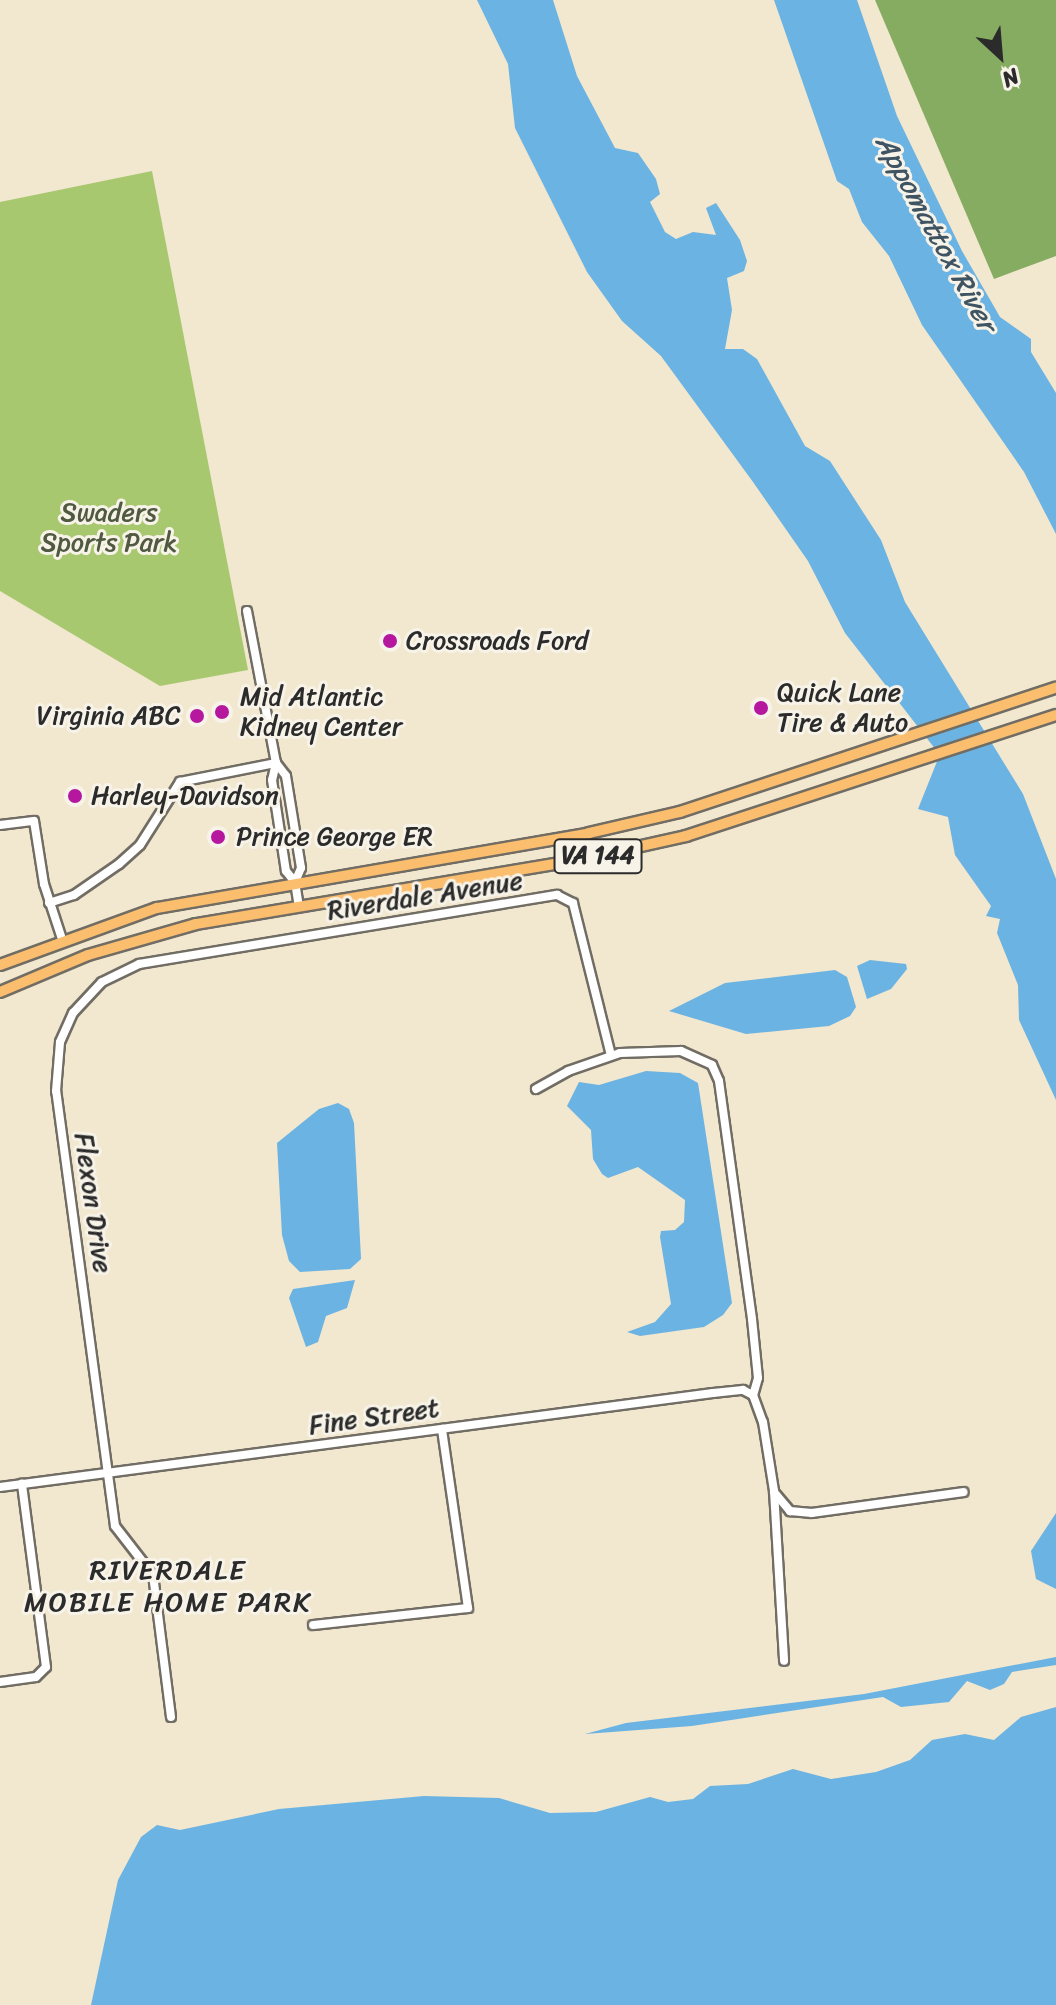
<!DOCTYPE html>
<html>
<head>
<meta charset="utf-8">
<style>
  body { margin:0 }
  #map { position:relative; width:1056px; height:2005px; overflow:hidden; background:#f2e7cf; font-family:Sriracha,sans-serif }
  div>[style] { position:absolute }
  .green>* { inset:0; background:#a8c870 }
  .forest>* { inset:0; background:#86ac62 }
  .water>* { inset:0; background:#6bb3e2 }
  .roads { filter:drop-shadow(2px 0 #716d64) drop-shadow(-2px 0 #716d64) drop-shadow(0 2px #716d64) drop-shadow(0 -2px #716d64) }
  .minor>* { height:8px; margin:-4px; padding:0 4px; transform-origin:4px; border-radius:4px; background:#fff }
  .major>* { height:10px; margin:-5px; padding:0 5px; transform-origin:5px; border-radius:5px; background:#fbbe6e }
  .dots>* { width:22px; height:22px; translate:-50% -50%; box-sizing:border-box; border:4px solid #f7f3e8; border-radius:50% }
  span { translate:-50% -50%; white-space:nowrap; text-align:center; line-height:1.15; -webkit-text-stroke:6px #f7f3e8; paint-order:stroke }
  .shield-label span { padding:2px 6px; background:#f7f3e8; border:2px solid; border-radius:6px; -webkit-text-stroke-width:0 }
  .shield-label { font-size:24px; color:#2b2b2b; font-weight:700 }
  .park-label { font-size:26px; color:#505a40 }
  .poi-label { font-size:26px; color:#2b2b2b }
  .left { translate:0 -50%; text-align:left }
  .right { translate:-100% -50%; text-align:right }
  .street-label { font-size:26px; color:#2b2b2b }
  .water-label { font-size:28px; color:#3e5462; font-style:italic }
  .neighbourhood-label { font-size:28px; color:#2b2b2b; letter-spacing:2px }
  .north { position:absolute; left:960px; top:16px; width:80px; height:80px; -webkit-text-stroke:6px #f7f3e8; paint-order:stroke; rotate:154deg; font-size:22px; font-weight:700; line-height:32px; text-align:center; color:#2b2b2b }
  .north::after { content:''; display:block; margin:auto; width:28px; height:36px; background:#2b2b2b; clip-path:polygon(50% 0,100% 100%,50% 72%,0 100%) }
</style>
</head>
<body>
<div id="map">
  <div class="green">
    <div style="clip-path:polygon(152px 171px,248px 670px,160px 686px,0 591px,0 202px)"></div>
  </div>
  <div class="forest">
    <div style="clip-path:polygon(875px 0,1056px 0,1056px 256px,994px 279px)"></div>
  </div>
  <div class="water">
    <div style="clip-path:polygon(477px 0,553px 0,577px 76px,615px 148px,638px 153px,656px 179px,660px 194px,650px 202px,665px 232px,676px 239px,693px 232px,716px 235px,706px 208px,716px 203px,740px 240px,747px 261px,744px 271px,727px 278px,732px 310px,725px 349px,743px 349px,757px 359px,805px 446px,830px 461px,881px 540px,905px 602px,1023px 794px,1056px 879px,1056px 1100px,1019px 1020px,1018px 985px,997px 933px,1000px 919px,986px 916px,991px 906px,955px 855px,948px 817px,918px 809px,938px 759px,936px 750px,845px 633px,808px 561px,753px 482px,661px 356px,622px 321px,587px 272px,515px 128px,508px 64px)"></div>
    <div style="clip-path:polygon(774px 0,857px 0,897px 116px,962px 251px,1000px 317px,1031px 339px,1031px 352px,1056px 393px,1056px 534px,1024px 472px,922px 325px,889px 256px,862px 222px,849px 189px,837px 181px)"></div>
    <div style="clip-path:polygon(870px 960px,906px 964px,907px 969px,891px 989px,867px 999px,857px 966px)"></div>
    <div style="clip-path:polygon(835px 970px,847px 977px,856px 1007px,850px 1016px,829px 1026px,746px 1034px,669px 1011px,725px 983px)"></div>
    <div style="clip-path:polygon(646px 1071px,680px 1073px,698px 1083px,732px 1303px,723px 1315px,704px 1327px,640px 1336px,627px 1332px,655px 1322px,671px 1304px,660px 1237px,661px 1231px,675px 1230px,684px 1222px,685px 1200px,638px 1167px,608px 1178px,602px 1174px,593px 1159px,591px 1130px,567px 1106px,579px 1082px,599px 1085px)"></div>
    <div style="clip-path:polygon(338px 1103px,349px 1109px,354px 1123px,361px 1259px,350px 1269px,300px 1272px,289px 1261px,282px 1235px,277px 1143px,319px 1109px)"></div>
    <div style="clip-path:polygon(355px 1280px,347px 1308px,326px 1316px,318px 1342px,306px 1347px,289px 1298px,293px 1289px)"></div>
    <div style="clip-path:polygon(1056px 1513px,1056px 1589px,1036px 1579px,1031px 1551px)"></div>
    <div style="clip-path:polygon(1056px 1657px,1056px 1665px,1012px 1672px,1004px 1684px,990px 1690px,967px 1681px,949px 1702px,901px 1707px,883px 1697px,692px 1726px,585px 1734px,626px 1723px,864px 1694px)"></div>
    <div style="clip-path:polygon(1056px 1707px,1056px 2005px,91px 2005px,118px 1880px,141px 1837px,157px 1825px,180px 1830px,279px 1809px,424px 1796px,499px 1798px,550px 1813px,596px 1812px,650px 1797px,668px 1802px,693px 1799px,710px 1786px,748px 1784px,793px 1769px,831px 1779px,876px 1772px,910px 1760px,932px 1740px,965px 1734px,994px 1740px,1021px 1717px)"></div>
  </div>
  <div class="roads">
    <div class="minor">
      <div style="left:247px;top:611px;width:155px;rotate:79.2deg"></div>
      <div style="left:276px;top:763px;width:16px;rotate:52deg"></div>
      <div style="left:286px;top:776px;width:93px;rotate:80.7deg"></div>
      <div style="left:301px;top:868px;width:15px;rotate:113deg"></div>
      <div style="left:276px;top:763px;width:17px;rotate:103deg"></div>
      <div style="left:272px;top:780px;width:92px;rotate:81.3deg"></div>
      <div style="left:286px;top:871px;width:14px;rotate:51deg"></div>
      <div style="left:295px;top:882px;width:25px;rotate:81deg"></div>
      <div style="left:0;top:825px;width:34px;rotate:-7deg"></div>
      <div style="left:34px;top:821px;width:64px;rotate:81deg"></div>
      <div style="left:44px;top:884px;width:58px;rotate:71.9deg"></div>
      <div style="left:49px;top:903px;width:26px;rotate:-18deg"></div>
      <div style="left:74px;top:895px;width:55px;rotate:-34.6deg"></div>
      <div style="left:119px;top:864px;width:28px;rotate:-42deg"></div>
      <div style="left:140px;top:845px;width:75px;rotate:-57.6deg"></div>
      <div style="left:180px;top:782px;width:98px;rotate:-11.2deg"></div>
      <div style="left:536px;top:1089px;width:37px;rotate:-29deg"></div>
      <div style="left:568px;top:1071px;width:55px;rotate:-19.1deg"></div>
      <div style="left:620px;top:1053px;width:61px;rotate:-1.9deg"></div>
      <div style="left:681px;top:1051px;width:34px;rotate:24deg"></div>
      <div style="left:712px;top:1065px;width:17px;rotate:66deg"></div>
      <div style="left:719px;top:1081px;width:240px;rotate:82.1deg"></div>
      <div style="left:752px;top:1319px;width:59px;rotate:84.2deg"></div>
      <div style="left:758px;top:1378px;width:18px;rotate:106deg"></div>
      <div style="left:753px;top:1395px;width:29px;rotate:70deg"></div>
      <div style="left:763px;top:1422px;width:70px;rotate:80.9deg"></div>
      <div style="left:774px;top:1491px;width:170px;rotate:86.6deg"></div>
      <div style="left:0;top:1487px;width:719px;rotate:-7.51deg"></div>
      <div style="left:713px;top:1393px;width:30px;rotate:-6deg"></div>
      <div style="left:743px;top:1390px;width:11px;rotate:27deg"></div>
      <div style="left:774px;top:1492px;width:25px;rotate:50deg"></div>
      <div style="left:790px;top:1511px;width:22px;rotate:5deg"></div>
      <div style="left:812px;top:1513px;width:153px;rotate:-7.9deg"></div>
      <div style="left:313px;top:1625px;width:156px;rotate:-6.3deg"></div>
      <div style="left:468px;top:1608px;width:181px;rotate:-98.3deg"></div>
      <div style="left:0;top:1682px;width:36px;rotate:-8deg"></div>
      <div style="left:36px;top:1677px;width:14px;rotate:-45deg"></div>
      <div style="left:46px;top:1667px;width:185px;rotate:-97.5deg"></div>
      <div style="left:171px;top:1717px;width:143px;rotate:-97.2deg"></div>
      <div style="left:153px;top:1575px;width:62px;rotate:-127.8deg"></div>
      <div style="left:115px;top:1526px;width:439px;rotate:-97.7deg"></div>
      <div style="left:56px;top:1091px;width:49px;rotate:-85.3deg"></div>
      <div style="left:60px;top:1042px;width:32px;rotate:-66deg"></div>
      <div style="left:73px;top:1013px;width:42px;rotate:-46.9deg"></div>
      <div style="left:102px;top:982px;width:41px;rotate:-25.9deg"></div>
      <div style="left:139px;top:964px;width:424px;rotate:-9.4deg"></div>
      <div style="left:557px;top:895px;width:18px;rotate:27deg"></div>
      <div style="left:573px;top:903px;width:157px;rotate:76deg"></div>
    </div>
    <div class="major">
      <div style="left:0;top:965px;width:167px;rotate:-20deg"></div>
      <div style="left:157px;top:908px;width:438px;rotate:-9.8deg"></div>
      <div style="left:589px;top:833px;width:93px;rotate:-13deg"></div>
      <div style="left:680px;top:812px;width:396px;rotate:-18.3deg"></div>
      <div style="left:0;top:992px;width:95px;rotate:-22.8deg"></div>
      <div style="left:88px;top:955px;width:112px;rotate:-16deg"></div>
      <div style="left:196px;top:924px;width:387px;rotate:-9.5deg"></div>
      <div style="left:578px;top:860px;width:111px;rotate:-12.5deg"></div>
      <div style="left:686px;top:836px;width:389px;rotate:-18.1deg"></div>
    </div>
  </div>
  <div class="dots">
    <div style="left:390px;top:641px;background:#b5179e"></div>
    <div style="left:761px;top:708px;background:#b5179e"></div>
    <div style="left:222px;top:712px;background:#b5179e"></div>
    <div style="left:197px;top:716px;background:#b5179e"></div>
    <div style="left:75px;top:796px;background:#b5179e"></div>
    <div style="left:218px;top:837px;background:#b5179e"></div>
  </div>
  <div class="shield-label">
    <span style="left:598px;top:856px">VA 144</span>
  </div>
  <div class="park-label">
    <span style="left:109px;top:528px">Swaders<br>Sports Park</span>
  </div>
  <div class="poi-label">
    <span class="left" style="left:406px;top:641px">Crossroads Ford</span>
    <span class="left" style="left:777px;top:708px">Quick Lane<br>Tire &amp; Auto</span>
    <span class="left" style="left:240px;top:712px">Mid Atlantic<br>Kidney Center</span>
    <span class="right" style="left:181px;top:716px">Virginia ABC</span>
    <span class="left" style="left:91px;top:796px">Harley-Davidson</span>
    <span class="left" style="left:236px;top:837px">Prince George ER</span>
  </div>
  <div class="street-label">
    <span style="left:425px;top:896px;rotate:-9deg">Riverdale Avenue</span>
    <span style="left:93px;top:1203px;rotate:82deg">Flexon Drive</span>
    <span style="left:374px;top:1417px;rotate:-8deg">Fine Street</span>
  </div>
  <div class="water-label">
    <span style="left:936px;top:233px;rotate:61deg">Appomattox River</span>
  </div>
  <div class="neighbourhood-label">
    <span style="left:168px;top:1586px">RIVERDALE<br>MOBILE HOME PARK</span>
  </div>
  <div class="north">N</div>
</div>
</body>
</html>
